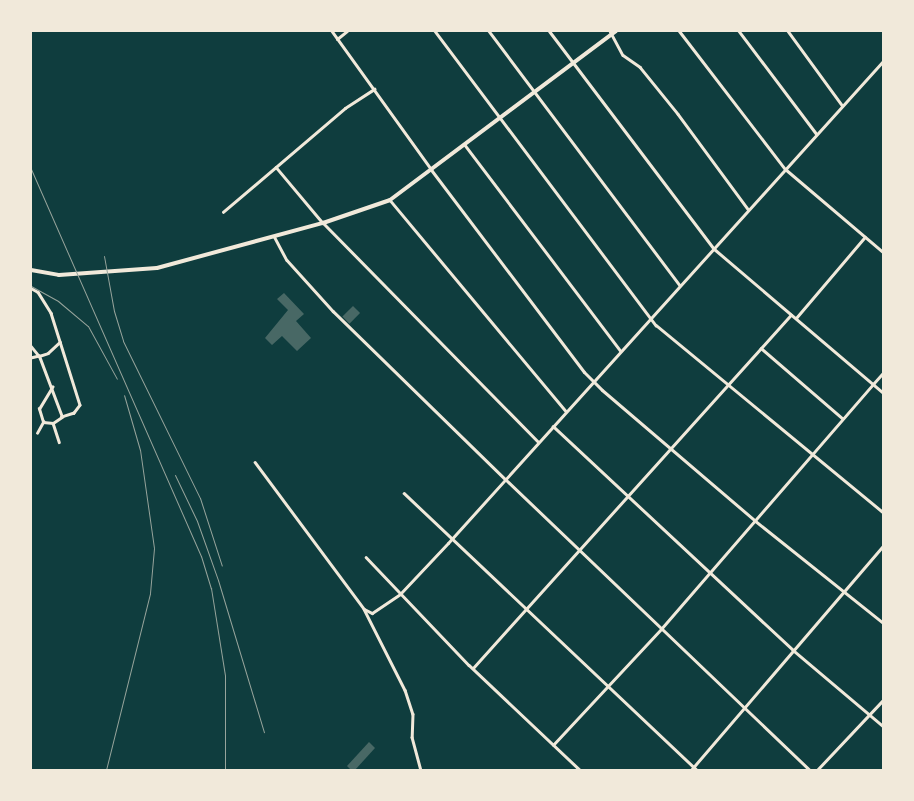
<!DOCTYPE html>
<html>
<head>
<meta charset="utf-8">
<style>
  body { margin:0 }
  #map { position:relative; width:914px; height:801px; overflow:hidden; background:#0f3d3e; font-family:Inter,sans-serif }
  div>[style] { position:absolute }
  .building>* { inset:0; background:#486865; transform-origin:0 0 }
  .minor>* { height:2.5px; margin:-1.25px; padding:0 1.25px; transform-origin:1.25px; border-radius:1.25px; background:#f1e9da }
  .tertiary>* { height:3px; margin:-1.5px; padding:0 1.5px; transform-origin:1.5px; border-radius:1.5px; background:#f1e9da }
  .secondary>* { height:3px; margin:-1.5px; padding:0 1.5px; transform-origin:1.5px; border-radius:1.5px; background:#f1e9da }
  .primary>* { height:4px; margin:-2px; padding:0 2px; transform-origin:2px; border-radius:2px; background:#f1e9da }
  .rail>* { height:1px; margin:-0.5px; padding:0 0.5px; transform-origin:0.5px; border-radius:0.5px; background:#97a49c }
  span { translate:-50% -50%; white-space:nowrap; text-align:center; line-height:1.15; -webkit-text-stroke:5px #f1e9da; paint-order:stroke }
  .frame { position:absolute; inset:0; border:32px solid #f1e9da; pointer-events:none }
</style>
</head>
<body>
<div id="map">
  <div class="building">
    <div style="clip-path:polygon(284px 293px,304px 314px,296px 321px,311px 338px,297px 351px,282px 336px,272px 345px,265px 338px,288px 310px,277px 299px)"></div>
    <div style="left:353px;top:306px;width:10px;height:15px;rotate:45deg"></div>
    <div style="clip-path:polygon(369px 742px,375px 748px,355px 770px,351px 770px,347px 766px)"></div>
  </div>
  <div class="minor">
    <div style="left:332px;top:31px;width:171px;rotate:54.3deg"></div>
    <div style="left:435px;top:31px;width:368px;rotate:53.1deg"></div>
    <div style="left:656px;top:325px;width:294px;rotate:39.5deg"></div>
    <div style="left:489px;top:31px;width:318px;rotate:53.1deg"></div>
    <div style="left:610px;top:31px;width:27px;rotate:62deg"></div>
    <div style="left:623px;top:55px;width:21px;rotate:35deg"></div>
    <div style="left:640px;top:67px;width:60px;rotate:51deg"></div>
    <div style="left:678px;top:114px;width:118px;rotate:53.6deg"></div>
    <div style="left:739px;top:31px;width:128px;rotate:53deg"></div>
    <div style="left:788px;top:31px;width:92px;rotate:53.9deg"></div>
    <div style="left:465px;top:145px;width:258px;rotate:52.9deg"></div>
    <div style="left:276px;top:167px;width:73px;rotate:50deg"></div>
    <div style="left:390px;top:200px;width:275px;rotate:50.2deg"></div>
    <div style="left:223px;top:212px;width:160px;rotate:-40.4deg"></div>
    <div style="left:345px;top:108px;width:35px;rotate:-33deg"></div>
    <div style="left:274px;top:236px;width:27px;rotate:62deg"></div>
    <div style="left:287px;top:260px;width:69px;rotate:48deg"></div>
    <div style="left:333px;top:311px;width:240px;rotate:44.3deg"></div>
    <div style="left:31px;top:288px;width:8px;rotate:30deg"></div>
    <div style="left:38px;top:292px;width:25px;rotate:58deg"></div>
    <div style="left:51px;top:313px;width:96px;rotate:72.5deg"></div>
    <div style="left:80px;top:405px;width:10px;rotate:127deg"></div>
    <div style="left:74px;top:413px;width:13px;rotate:162deg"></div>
    <div style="left:62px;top:417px;width:65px;rotate:-110.7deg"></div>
    <div style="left:39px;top:356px;width:8px;rotate:166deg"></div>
    <div style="left:796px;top:318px;width:106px;rotate:-49.6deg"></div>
    <div style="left:31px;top:346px;width:13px;rotate:51deg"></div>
    <div style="left:39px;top:356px;width:9px;rotate:-18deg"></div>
    <div style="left:48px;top:353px;width:16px;rotate:-43deg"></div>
    <div style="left:761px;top:348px;width:107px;rotate:40.8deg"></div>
    <div style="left:43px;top:422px;width:14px;rotate:-107deg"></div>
    <div style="left:39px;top:409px;width:26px;rotate:-59deg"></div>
    <div style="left:53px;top:423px;width:20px;rotate:72deg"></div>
    <div style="left:553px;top:426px;width:328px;rotate:43deg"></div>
    <div style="left:793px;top:650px;width:118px;rotate:40.2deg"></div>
    <div style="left:37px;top:433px;width:13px;rotate:-61deg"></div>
    <div style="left:43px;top:422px;width:10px;rotate:6deg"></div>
    <div style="left:53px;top:423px;width:11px;rotate:-34deg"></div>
    <div style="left:255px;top:462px;width:183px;rotate:53.4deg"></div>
    <div style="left:364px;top:609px;width:91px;rotate:63.2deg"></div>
    <div style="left:405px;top:690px;width:25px;rotate:72deg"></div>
    <div style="left:413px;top:714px;width:23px;rotate:92deg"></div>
    <div style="left:412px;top:737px;width:34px;rotate:75deg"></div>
    <div style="left:404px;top:493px;width:403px;rotate:43.4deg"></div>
    <div style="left:366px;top:557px;width:149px;rotate:46.4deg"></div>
    <div style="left:469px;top:665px;width:153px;rotate:43.4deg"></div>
    <div style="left:473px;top:668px;width:475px;rotate:-48deg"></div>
    <div style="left:553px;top:745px;width:158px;rotate:-47deg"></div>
    <div style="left:661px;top:629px;width:324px;rotate:-49.1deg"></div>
    <div style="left:691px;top:770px;width:295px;rotate:-49.4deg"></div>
  </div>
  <div class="tertiary">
    <div style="left:549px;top:31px;width:273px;rotate:52.9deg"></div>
    <div style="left:714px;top:249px;width:222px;rotate:40.4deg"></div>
    <div style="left:679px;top:31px;width:174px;rotate:52.5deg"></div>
    <div style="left:785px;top:169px;width:128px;rotate:40.3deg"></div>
    <div style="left:337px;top:39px;width:13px;rotate:-39deg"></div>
    <div style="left:323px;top:223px;width:307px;rotate:45.5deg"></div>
    <div style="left:873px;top:384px;width:15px;rotate:-48deg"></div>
    <div style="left:505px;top:479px;width:421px;rotate:43.7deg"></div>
    <div style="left:364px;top:609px;width:9px;rotate:27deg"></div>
    <div style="left:372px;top:613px;width:34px;rotate:-34deg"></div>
    <div style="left:400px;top:594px;width:70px;rotate:-46.7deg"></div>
    <div style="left:448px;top:543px;width:649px;rotate:-47.93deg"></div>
    <div style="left:817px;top:770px;width:96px;rotate:-46.7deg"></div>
  </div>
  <div class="secondary">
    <div style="left:432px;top:171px;width:252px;rotate:52.9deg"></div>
    <div style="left:584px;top:372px;width:25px;rotate:45deg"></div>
    <div style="left:602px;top:390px;width:200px;rotate:40.5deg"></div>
    <div style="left:754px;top:520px;width:165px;rotate:38.6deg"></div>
  </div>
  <div class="primary">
    <div style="left:31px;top:270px;width:28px;rotate:10deg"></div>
    <div style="left:59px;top:275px;width:98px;rotate:-4.1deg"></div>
    <div style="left:157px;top:268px;width:172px;rotate:-15.2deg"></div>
    <div style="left:323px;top:223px;width:71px;rotate:-18.9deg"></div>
    <div style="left:390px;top:200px;width:282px;rotate:-36.8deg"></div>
  </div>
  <div class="rail">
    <div style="left:31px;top:169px;width:423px;rotate:66.3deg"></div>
    <div style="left:201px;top:556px;width:34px;rotate:73deg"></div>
    <div style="left:211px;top:588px;width:88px;rotate:80.9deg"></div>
    <div style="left:225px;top:675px;width:95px;rotate:90deg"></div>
    <div style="left:104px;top:256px;width:56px;rotate:79.7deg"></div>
    <div style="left:114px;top:311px;width:31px;rotate:73deg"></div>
    <div style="left:123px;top:341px;width:175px;rotate:63.9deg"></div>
    <div style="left:200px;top:498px;width:71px;rotate:72.1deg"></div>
    <div style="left:31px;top:286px;width:31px;rotate:29deg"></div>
    <div style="left:58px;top:301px;width:39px;rotate:40deg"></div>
    <div style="left:88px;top:326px;width:60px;rotate:61.3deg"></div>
    <div style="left:175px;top:475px;width:51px;rotate:64.4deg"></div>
    <div style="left:197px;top:521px;width:63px;rotate:70.4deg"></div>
    <div style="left:218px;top:580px;width:159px;rotate:73.2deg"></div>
    <div style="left:106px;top:770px;width:182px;rotate:-76deg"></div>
    <div style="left:150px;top:593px;width:45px;rotate:-84.9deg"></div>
    <div style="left:154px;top:548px;width:99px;rotate:-98.1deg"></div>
    <div style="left:140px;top:450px;width:57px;rotate:-106.2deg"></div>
  </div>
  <div class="frame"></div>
</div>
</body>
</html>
